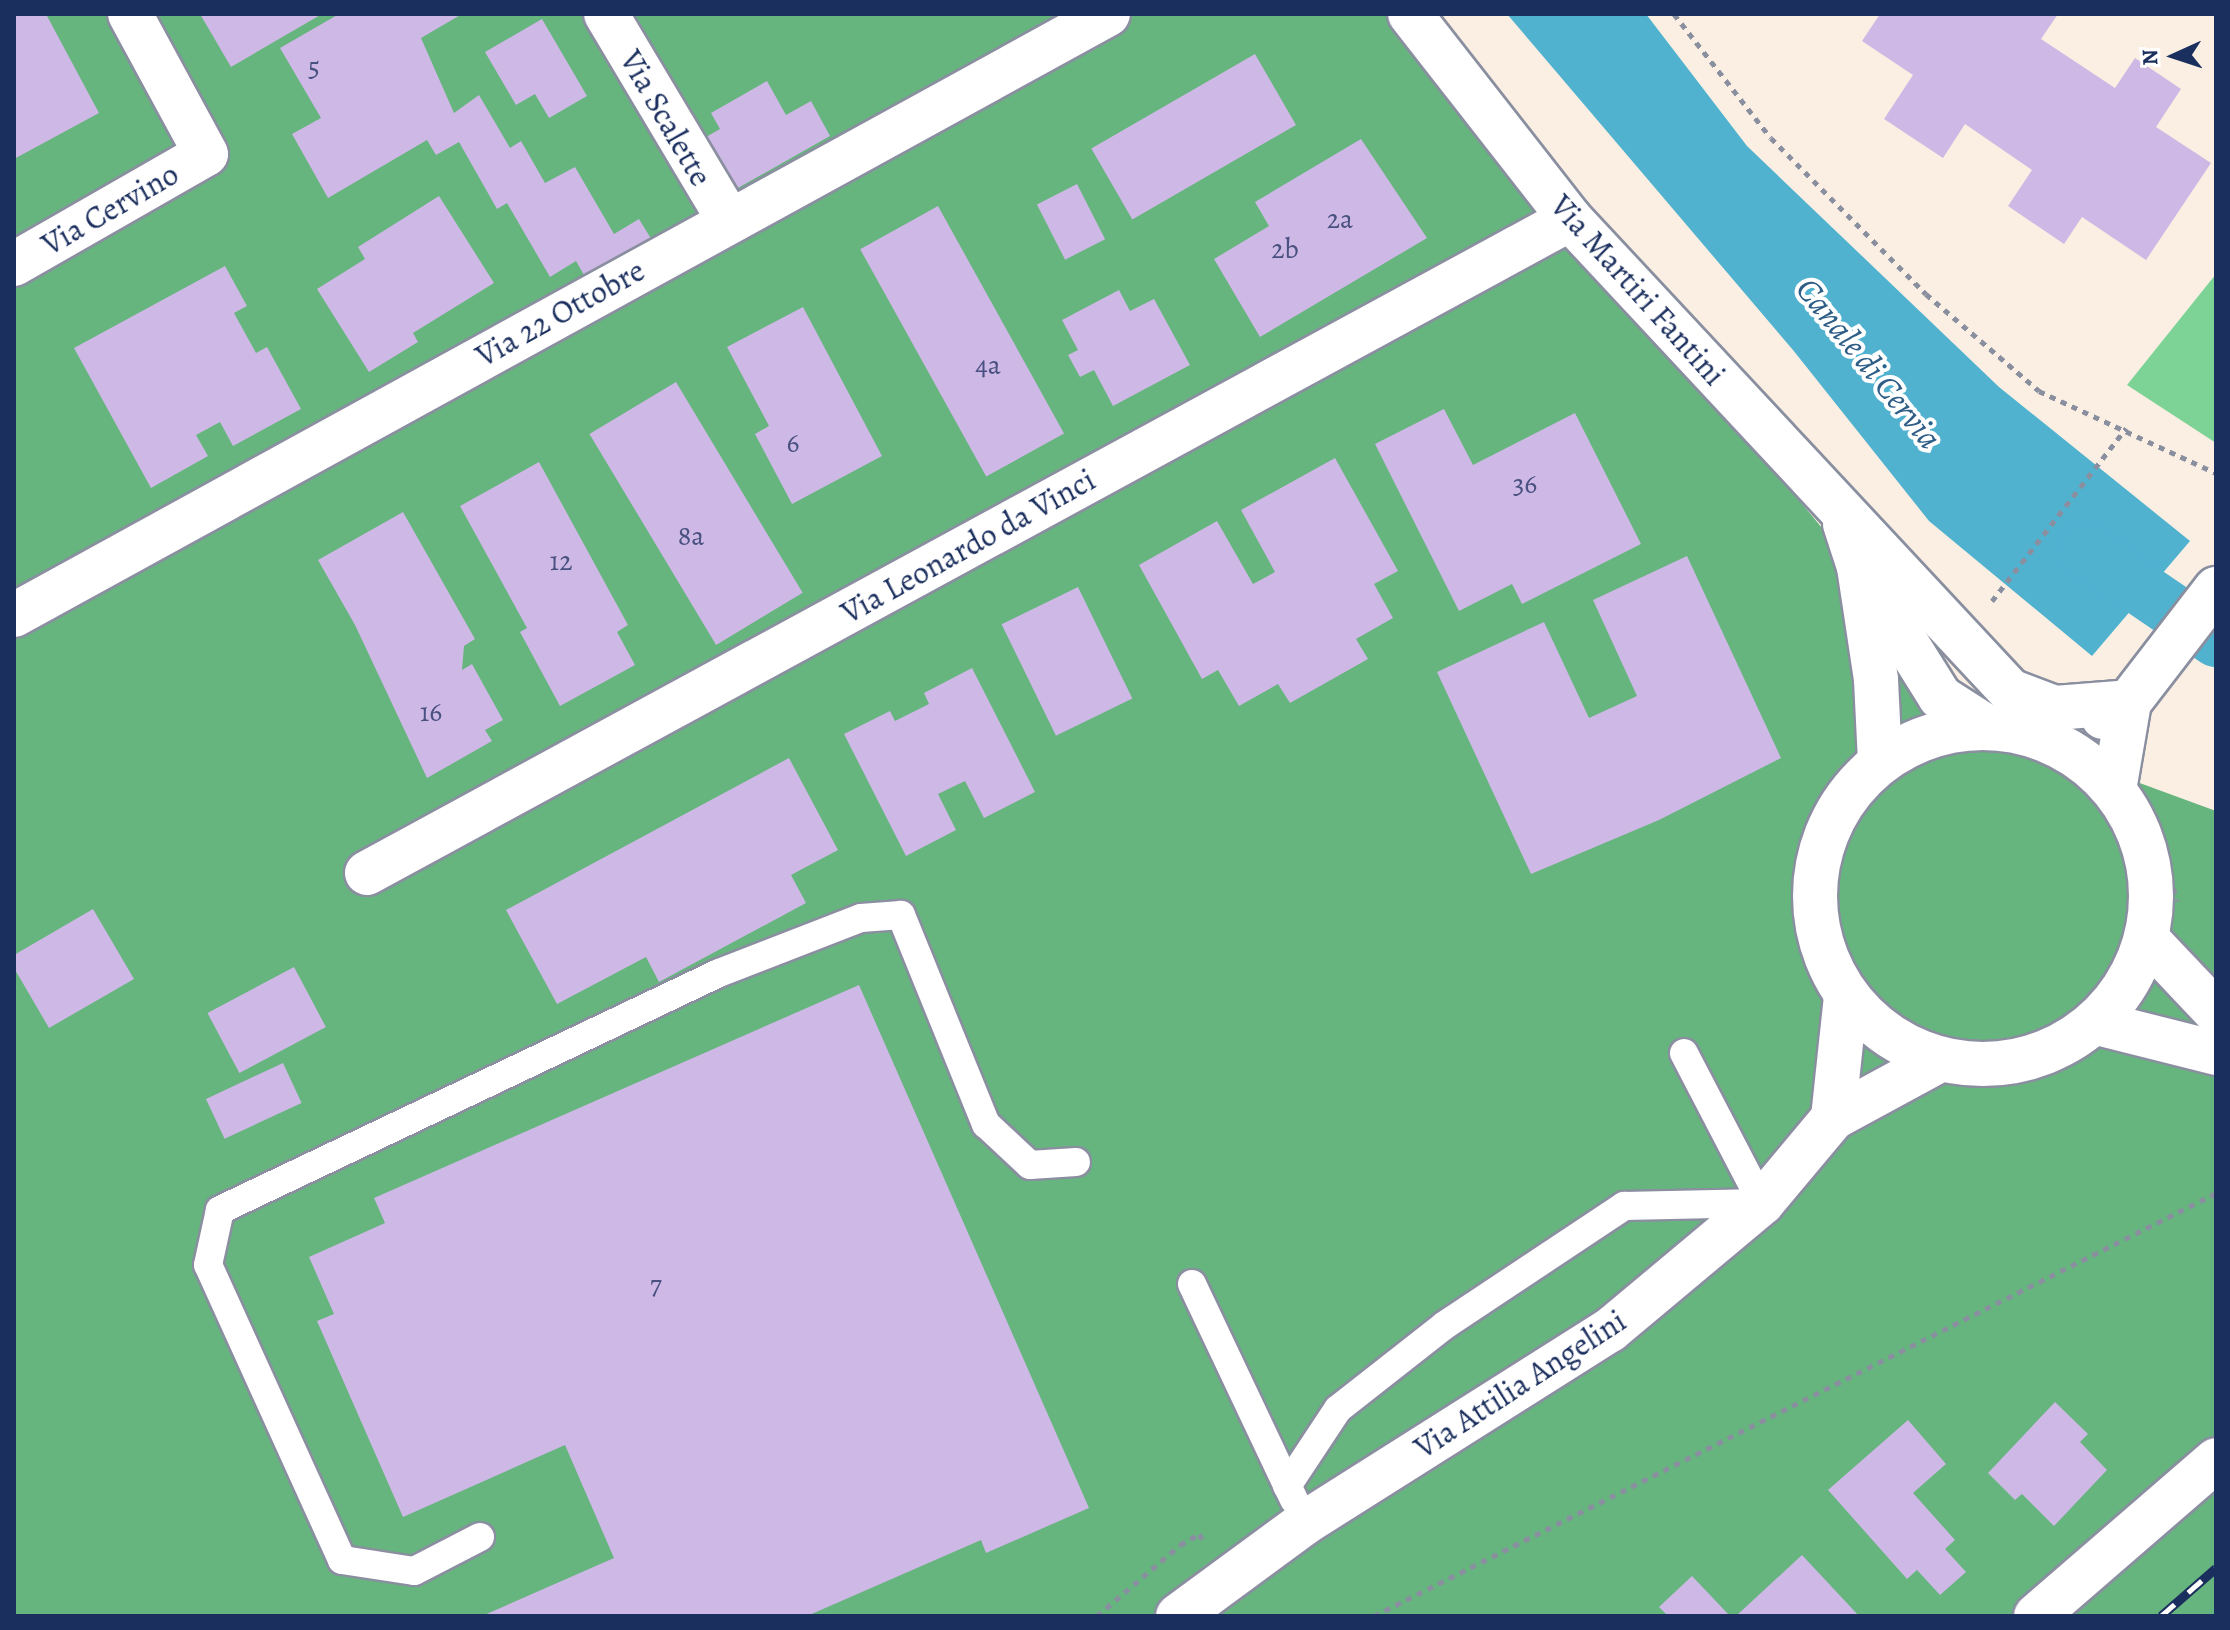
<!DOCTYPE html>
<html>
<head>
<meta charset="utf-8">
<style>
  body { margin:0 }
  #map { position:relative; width:2230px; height:1630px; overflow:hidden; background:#faefe2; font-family:Alegreya,serif }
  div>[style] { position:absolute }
  .green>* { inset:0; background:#7dd295 }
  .forest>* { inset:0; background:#66b47e }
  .water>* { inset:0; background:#51b2d0 }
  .canal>* { height:54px; margin:-27px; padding:0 27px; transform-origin:27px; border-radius:27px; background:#51b2d0 }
  .building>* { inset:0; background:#ceb8e5; transform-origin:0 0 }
  .path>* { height:5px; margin-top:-2.5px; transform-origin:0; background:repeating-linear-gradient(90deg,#8a8fa0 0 6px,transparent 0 12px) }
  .roads { filter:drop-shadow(2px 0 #8a8fa0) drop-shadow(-2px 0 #8a8fa0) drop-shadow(0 2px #8a8fa0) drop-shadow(0 -2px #8a8fa0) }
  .service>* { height:28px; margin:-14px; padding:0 14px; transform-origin:14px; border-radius:14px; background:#fff }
  .minor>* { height:44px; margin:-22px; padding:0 22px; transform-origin:22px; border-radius:22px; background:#fff }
  .tertiary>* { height:44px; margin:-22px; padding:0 22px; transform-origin:22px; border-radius:22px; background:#fff }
  .tertiary>.ring { margin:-22px; padding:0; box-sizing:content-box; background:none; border:44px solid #fff; border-radius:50% }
  .rail>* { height:9px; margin-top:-4.5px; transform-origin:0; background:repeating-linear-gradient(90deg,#fff 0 18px,#1b2f5e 0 36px); box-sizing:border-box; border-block:2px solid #1b2f5e }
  span { translate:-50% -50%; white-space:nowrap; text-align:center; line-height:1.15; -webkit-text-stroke:8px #fff; paint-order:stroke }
  .number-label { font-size:28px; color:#485180 }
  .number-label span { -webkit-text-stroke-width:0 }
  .street-label { font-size:32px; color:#1b2f5e }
  .water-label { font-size:34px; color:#2e5d86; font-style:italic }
  .frame { position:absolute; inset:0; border:16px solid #1b2f5e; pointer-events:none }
  .north { position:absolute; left:2134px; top:16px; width:80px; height:80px; -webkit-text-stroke:6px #fff; paint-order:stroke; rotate:267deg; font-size:22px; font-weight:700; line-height:32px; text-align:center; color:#1b2f5e }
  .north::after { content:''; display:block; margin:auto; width:28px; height:36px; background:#1b2f5e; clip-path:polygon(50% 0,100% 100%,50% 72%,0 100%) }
</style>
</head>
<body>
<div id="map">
  <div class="green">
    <div style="clip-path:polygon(2216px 274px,2216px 443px,2127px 385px)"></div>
  </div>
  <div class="forest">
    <div style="clip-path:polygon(14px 14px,1396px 14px,1987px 727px,2216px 811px,2216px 1616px,14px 1616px)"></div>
  </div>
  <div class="water">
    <div style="clip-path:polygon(1507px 14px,1646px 14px,1747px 146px,1999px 387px,2190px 541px,2092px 656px,1929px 521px,1793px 350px)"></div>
  </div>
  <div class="canal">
    <div style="left:2084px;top:550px;width:160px;rotate:34.3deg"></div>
  </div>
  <div class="building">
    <div style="clip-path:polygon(14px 14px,46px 14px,99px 113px,14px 159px)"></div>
    <div style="clip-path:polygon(200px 14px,322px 14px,231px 67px)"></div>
    <div style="clip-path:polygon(339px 14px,462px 14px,421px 38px,454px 113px,479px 95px,510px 148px,521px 141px,545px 183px,575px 167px,614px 234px,639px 219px,658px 250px,592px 289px,576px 261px,550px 277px,507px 203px,497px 209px,459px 142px,436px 155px,427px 140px,328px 198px,292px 134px,321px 118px,280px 48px)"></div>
    <div style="clip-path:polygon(1880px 14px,2058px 14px,2041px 39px,2115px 88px,2135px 58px,2181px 89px,2156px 127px,2211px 163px,2146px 260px,2082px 217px,2064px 244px,2008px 206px,2032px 170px,1965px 124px,1943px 158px,1884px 119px,1913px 75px,1862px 41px)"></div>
    <div style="clip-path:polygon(542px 19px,587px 96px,549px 118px,535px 94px,516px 105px,485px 52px)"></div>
    <div style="left:1255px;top:54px;width:82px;height:189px;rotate:60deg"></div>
    <div style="clip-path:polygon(767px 81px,786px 115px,811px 101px,830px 136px,729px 193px,699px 141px,720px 129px,711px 113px)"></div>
    <div style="clip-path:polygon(1361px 139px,1427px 238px,1260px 337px,1214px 259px,1269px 226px,1255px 202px)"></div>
    <div style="left:1077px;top:184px;width:62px;height:45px;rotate:63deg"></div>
    <div style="clip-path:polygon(439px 196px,494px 283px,413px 333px,418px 342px,369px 372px,317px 289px,365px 259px,358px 247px)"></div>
    <div style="left:938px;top:206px;width:260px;height:89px;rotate:61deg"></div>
    <div style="clip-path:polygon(225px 266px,247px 306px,234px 313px,256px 353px,267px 347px,301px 409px,233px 446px,220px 422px,196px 435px,208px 456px,151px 488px,74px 348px)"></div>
    <div style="clip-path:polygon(1119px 290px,1130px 311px,1154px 299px,1190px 365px,1113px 406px,1094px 370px,1080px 377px,1068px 355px,1078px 350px,1062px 320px)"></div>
    <div style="clip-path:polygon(803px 307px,882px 456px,792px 504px,755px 434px,769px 426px,727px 347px)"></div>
    <div style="left:676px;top:382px;width:246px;height:101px;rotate:59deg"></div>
    <div style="clip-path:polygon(1444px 409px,1473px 465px,1575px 413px,1641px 544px,1522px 604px,1512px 584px,1459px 611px,1375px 444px)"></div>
    <div style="clip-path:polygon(1335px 458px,1398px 571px,1374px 584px,1393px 618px,1356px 639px,1368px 659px,1290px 703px,1278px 684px,1239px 706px,1218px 670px,1202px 679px,1139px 565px,1217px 521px,1253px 584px,1275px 572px,1241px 510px)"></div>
    <div style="clip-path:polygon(539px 462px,628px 625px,617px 632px,635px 665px,560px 706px,520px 632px,527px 628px,460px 506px)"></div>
    <div style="clip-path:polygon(403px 512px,475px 639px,464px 646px,462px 670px,472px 664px,503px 720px,485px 730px,492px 741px,427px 778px,355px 625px,318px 560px)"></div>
    <div style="clip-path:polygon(1687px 556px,1781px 758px,1659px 820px,1531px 874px,1437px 672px,1544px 622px,1589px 718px,1637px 696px,1593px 600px)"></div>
    <div style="left:1078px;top:587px;width:124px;height:85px;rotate:64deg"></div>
    <div style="clip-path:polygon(972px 668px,1035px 792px,984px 818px,965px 781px,938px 794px,956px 830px,906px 856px,844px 734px,890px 711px,895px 721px,929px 704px,924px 693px)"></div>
    <div style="clip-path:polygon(789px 758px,838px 850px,791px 875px,806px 903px,659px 982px,646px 957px,557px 1004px,506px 910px)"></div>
    <div style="clip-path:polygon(93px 909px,134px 979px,49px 1028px,14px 968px,14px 955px)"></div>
    <div style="left:294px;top:967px;width:68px;height:98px;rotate:62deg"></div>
    <div style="clip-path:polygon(859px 985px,1089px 1508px,986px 1553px,981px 1540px,807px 1616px,482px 1616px,614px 1558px,565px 1445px,403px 1517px,317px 1321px,334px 1314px,309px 1257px,385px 1223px,374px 1198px)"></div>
    <div style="left:283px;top:1063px;width:44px;height:85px;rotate:65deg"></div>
    <div style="clip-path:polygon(2055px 1402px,2088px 1434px,2080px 1442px,2107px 1470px,2054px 1526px,2022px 1494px,2015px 1500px,1988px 1473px)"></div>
    <div style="clip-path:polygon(1908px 1420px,1946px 1464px,1913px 1493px,1955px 1540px,1945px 1549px,1966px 1572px,1940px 1595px,1917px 1570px,1907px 1579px,1828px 1490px)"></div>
    <div style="clip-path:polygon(1802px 1555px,1859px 1616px,1736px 1616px)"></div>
    <div style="clip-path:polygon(1692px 1576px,1730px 1616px,1668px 1616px,1659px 1607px)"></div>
  </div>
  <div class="path">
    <div style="left:1674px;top:14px;width:157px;rotate:52deg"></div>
    <div style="left:1771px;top:138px;width:220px;rotate:45.2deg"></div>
    <div style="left:1926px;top:294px;width:149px;rotate:40.6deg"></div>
    <div style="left:2039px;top:391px;width:195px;rotate:24.9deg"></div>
    <div style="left:1992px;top:601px;width:219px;rotate:-52.2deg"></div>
    <div style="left:2155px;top:818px;width:86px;rotate:75.2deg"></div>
    <div style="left:1097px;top:1616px;width:109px;rotate:-40.5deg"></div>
    <div style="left:1180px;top:1545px;width:22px;rotate:-30deg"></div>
    <div style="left:1199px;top:1534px;width:7px;rotate:56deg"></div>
    <div style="left:1374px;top:1616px;width:942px;rotate:-26.67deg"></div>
  </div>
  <div class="roads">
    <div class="service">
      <div style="left:1192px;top:1284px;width:239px;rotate:64.7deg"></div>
      <div style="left:1287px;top:1486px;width:92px;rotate:-56.5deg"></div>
      <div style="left:1338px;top:1409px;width:136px;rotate:-38.1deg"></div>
      <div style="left:1445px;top:1325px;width:215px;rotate:-33.6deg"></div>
      <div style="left:1624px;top:1206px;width:138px;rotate:-1.2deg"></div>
      <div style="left:1762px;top:1203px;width:169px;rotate:-117.5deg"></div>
      <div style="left:480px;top:1537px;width:74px;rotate:152.7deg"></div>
      <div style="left:414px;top:1571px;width:73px;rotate:-171.3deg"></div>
      <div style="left:342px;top:1560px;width:324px;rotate:-114.4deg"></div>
      <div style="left:208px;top:1265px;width:56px;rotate:-77.7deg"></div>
      <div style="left:220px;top:1210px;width:552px;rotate:-25.41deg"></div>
      <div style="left:719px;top:973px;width:152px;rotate:-21.2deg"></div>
      <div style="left:861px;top:918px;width:40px;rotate:-4.3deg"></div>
      <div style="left:901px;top:915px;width:226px;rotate:67.9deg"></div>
      <div style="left:986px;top:1124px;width:60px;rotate:43deg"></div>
      <div style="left:1030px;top:1165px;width:46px;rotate:-3.7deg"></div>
    </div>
    <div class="minor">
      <div style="left:606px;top:14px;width:240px;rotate:59.2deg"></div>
      <div style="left:14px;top:264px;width:221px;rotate:-29.8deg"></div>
      <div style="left:206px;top:154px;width:159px;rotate:-118.5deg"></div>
      <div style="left:367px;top:873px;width:1369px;rotate:-28.53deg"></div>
      <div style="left:2036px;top:1616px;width:238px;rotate:-40.9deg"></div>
    </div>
    <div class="tertiary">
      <div style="left:1410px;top:14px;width:260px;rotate:52deg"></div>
      <div style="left:1570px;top:219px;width:645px;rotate:47.01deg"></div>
      <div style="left:2010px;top:691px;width:48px;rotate:20.7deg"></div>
      <div style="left:2055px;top:708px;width:74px;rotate:-4.6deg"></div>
      <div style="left:1845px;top:524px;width:45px;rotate:72deg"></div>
      <div style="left:1859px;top:567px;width:114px;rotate:81.4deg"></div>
      <div style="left:1876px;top:680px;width:82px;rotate:87.2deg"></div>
      <div style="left:1867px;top:580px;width:138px;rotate:58deg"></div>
      <div style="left:1940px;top:697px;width:56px;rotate:32.6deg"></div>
      <div style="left:14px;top:615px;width:1248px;rotate:-28.78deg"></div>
      <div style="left:2103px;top:717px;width:30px;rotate:-30deg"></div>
      <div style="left:2129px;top:702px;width:143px;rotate:-52.4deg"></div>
      <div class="ring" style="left:1815px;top:728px;width:292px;height:292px"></div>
      <div style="left:2114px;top:790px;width:89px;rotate:-80.3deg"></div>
      <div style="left:2147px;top:939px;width:100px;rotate:46.6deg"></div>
      <div style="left:2097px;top:1023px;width:123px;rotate:14.1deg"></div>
      <div style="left:1833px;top:1118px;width:122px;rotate:-83.9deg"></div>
      <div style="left:1178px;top:1616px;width:159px;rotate:-36.3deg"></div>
      <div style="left:1306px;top:1522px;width:360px;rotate:-32.3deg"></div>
      <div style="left:1610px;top:1330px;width:198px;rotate:-39.9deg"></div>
      <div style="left:1762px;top:1203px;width:111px;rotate:-50.1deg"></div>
      <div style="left:1833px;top:1118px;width:119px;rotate:-28.5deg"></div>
    </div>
  </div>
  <div class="rail">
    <div style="left:2161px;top:1616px;width:73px;rotate:-41.1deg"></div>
  </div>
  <div class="number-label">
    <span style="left:314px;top:67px">5</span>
    <span style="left:1340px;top:219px">2a</span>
    <span style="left:1285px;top:249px">2b</span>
    <span style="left:988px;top:365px">4a</span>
    <span style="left:793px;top:443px">6</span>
    <span style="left:1525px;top:484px">36</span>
    <span style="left:691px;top:536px">8a</span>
    <span style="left:561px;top:561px">12</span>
    <span style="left:431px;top:712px">16</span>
    <span style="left:656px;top:1285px">7</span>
  </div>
  <div class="street-label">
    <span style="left:666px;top:118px;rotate:60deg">Via Scalette</span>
    <span style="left:110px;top:209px;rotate:-30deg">Via Cervino</span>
    <span style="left:1638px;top:290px;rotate:48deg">Via Martiri Fantini</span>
    <span style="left:560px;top:313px;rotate:-29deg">Via 22 Ottobre</span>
    <span style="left:968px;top:546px;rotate:-29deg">Via Leonardo da Vinci</span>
    <span style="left:1520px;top:1384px;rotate:-33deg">Via Attilia Angelini</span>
  </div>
  <div class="water-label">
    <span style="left:1869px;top:363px;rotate:51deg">Canale di Cervia</span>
  </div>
  <div class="frame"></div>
  <div class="north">N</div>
</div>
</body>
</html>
